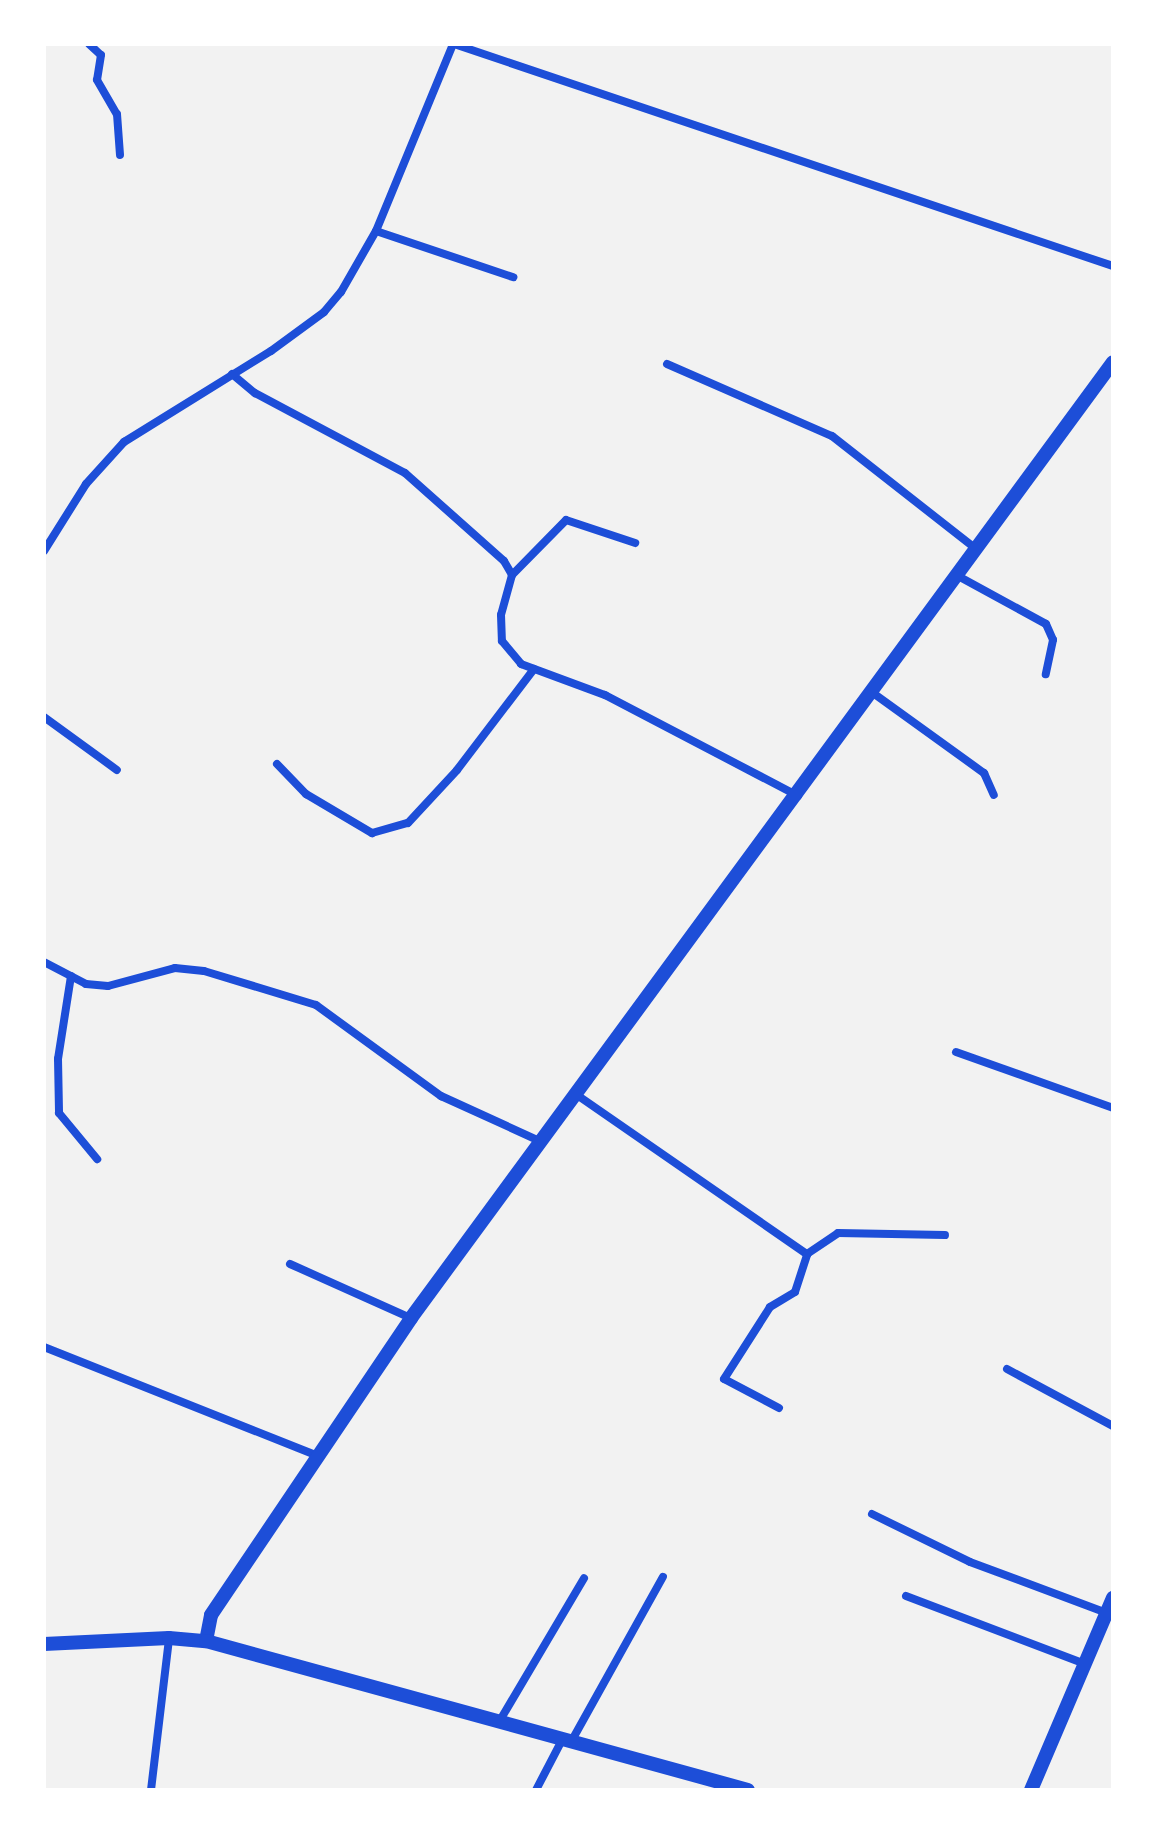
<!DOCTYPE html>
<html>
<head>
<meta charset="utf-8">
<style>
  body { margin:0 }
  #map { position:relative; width:1157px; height:1834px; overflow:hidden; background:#f2f2f2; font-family:"Fira Sans",sans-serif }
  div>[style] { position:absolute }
  .minor>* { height:8px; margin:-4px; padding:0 4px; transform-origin:4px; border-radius:4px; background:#1d4ed8 }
  .tertiary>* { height:14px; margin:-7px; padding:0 7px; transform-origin:7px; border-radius:7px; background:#1d4ed8 }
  span { translate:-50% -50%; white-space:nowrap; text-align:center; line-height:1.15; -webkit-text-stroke:6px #fff; paint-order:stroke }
  .frame { position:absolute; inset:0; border:46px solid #fff; pointer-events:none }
</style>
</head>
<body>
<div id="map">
  <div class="minor">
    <div style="left:89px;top:44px;width:16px;rotate:43deg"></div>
    <div style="left:101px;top:55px;width:25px;rotate:99deg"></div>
    <div style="left:97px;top:80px;width:39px;rotate:60deg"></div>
    <div style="left:117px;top:114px;width:41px;rotate:85.8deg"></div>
    <div style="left:454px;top:44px;width:695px;rotate:18.62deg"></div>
    <div style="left:376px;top:231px;width:145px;rotate:18.6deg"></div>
    <div style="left:667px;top:364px;width:180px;rotate:23.6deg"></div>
    <div style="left:832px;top:436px;width:183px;rotate:38.1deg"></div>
    <div style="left:232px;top:374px;width:30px;rotate:40deg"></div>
    <div style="left:255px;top:393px;width:170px;rotate:28.1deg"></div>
    <div style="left:405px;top:473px;width:132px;rotate:41.6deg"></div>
    <div style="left:504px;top:561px;width:16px;rotate:60deg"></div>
    <div style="left:512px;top:575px;width:41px;rotate:105.4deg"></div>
    <div style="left:501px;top:615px;width:26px;rotate:88deg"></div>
    <div style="left:502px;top:641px;width:30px;rotate:50deg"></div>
    <div style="left:521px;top:664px;width:90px;rotate:20.3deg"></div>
    <div style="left:605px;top:695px;width:218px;rotate:27.6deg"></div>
    <div style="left:44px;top:551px;width:79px;rotate:-57.9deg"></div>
    <div style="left:86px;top:484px;width:57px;rotate:-47.9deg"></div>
    <div style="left:124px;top:442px;width:173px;rotate:-31.8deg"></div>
    <div style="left:271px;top:351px;width:66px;rotate:-36.3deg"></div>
    <div style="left:324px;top:312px;width:26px;rotate:-50deg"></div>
    <div style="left:341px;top:292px;width:70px;rotate:-60.2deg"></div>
    <div style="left:376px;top:231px;width:202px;rotate:-67.6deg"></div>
    <div style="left:512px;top:575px;width:77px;rotate:-45.5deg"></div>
    <div style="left:566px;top:520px;width:73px;rotate:18.4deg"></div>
    <div style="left:958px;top:576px;width:100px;rotate:28.6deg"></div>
    <div style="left:1046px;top:624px;width:17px;rotate:66deg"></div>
    <div style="left:1053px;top:640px;width:35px;rotate:102deg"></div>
    <div style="left:873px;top:693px;width:137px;rotate:35.8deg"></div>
    <div style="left:984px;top:773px;width:24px;rotate:66deg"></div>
    <div style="left:44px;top:717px;width:90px;rotate:36deg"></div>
    <div style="left:277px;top:764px;width:42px;rotate:46deg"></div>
    <div style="left:306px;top:794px;width:77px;rotate:30.6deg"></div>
    <div style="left:372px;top:833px;width:37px;rotate:-16deg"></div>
    <div style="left:408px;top:823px;width:72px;rotate:-47.2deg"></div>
    <div style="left:457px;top:770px;width:127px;rotate:-52.7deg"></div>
    <div style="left:44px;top:962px;width:47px;rotate:27.6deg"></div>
    <div style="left:86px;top:984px;width:22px;rotate:5deg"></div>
    <div style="left:108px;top:986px;width:69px;rotate:-15deg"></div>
    <div style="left:175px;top:968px;width:29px;rotate:6deg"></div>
    <div style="left:204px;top:971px;width:117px;rotate:16.9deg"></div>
    <div style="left:316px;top:1005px;width:155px;rotate:36.1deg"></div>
    <div style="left:441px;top:1096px;width:111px;rotate:24.5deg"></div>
    <div style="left:71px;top:976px;width:84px;rotate:98.9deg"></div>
    <div style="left:58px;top:1059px;width:54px;rotate:88.9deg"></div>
    <div style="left:59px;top:1113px;width:60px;rotate:50.4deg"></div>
    <div style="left:956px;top:1052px;width:167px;rotate:19.6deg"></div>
    <div style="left:577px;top:1095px;width:280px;rotate:34.7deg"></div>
    <div style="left:807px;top:1254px;width:37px;rotate:-34deg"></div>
    <div style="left:838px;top:1233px;width:107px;rotate:1.1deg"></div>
    <div style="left:290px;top:1264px;width:133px;rotate:24.1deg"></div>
    <div style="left:44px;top:1347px;width:293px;rotate:21.7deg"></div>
    <div style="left:1007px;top:1369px;width:120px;rotate:28.3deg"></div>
    <div style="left:779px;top:1408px;width:62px;rotate:-152.2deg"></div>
    <div style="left:724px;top:1379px;width:85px;rotate:-57.4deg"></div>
    <div style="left:770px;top:1307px;width:29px;rotate:-31deg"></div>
    <div style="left:795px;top:1292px;width:40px;rotate:-72deg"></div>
    <div style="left:872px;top:1514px;width:109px;rotate:26.1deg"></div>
    <div style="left:970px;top:1562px;width:146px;rotate:20.4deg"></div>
    <div style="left:906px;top:1596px;width:191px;rotate:20.8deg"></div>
    <div style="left:499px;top:1722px;width:167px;rotate:-59.4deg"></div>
    <div style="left:571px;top:1742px;width:189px;rotate:-60.9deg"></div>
    <div style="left:151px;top:1790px;width:153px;rotate:-83.2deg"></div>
    <div style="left:536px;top:1790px;width:56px;rotate:-62.5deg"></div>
  </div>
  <div class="tertiary">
    <div style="left:206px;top:1641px;width:26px;rotate:-79deg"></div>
    <div style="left:211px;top:1615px;width:358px;rotate:-56deg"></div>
    <div style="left:411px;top:1318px;width:1186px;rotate:-53.71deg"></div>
    <div style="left:44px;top:1644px;width:125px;rotate:-2.7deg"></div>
    <div style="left:169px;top:1638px;width:37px;rotate:5deg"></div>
    <div style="left:206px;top:1641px;width:562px;rotate:15.37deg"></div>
    <div style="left:1031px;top:1790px;width:209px;rotate:-66.9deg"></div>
  </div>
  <div class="frame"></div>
</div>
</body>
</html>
